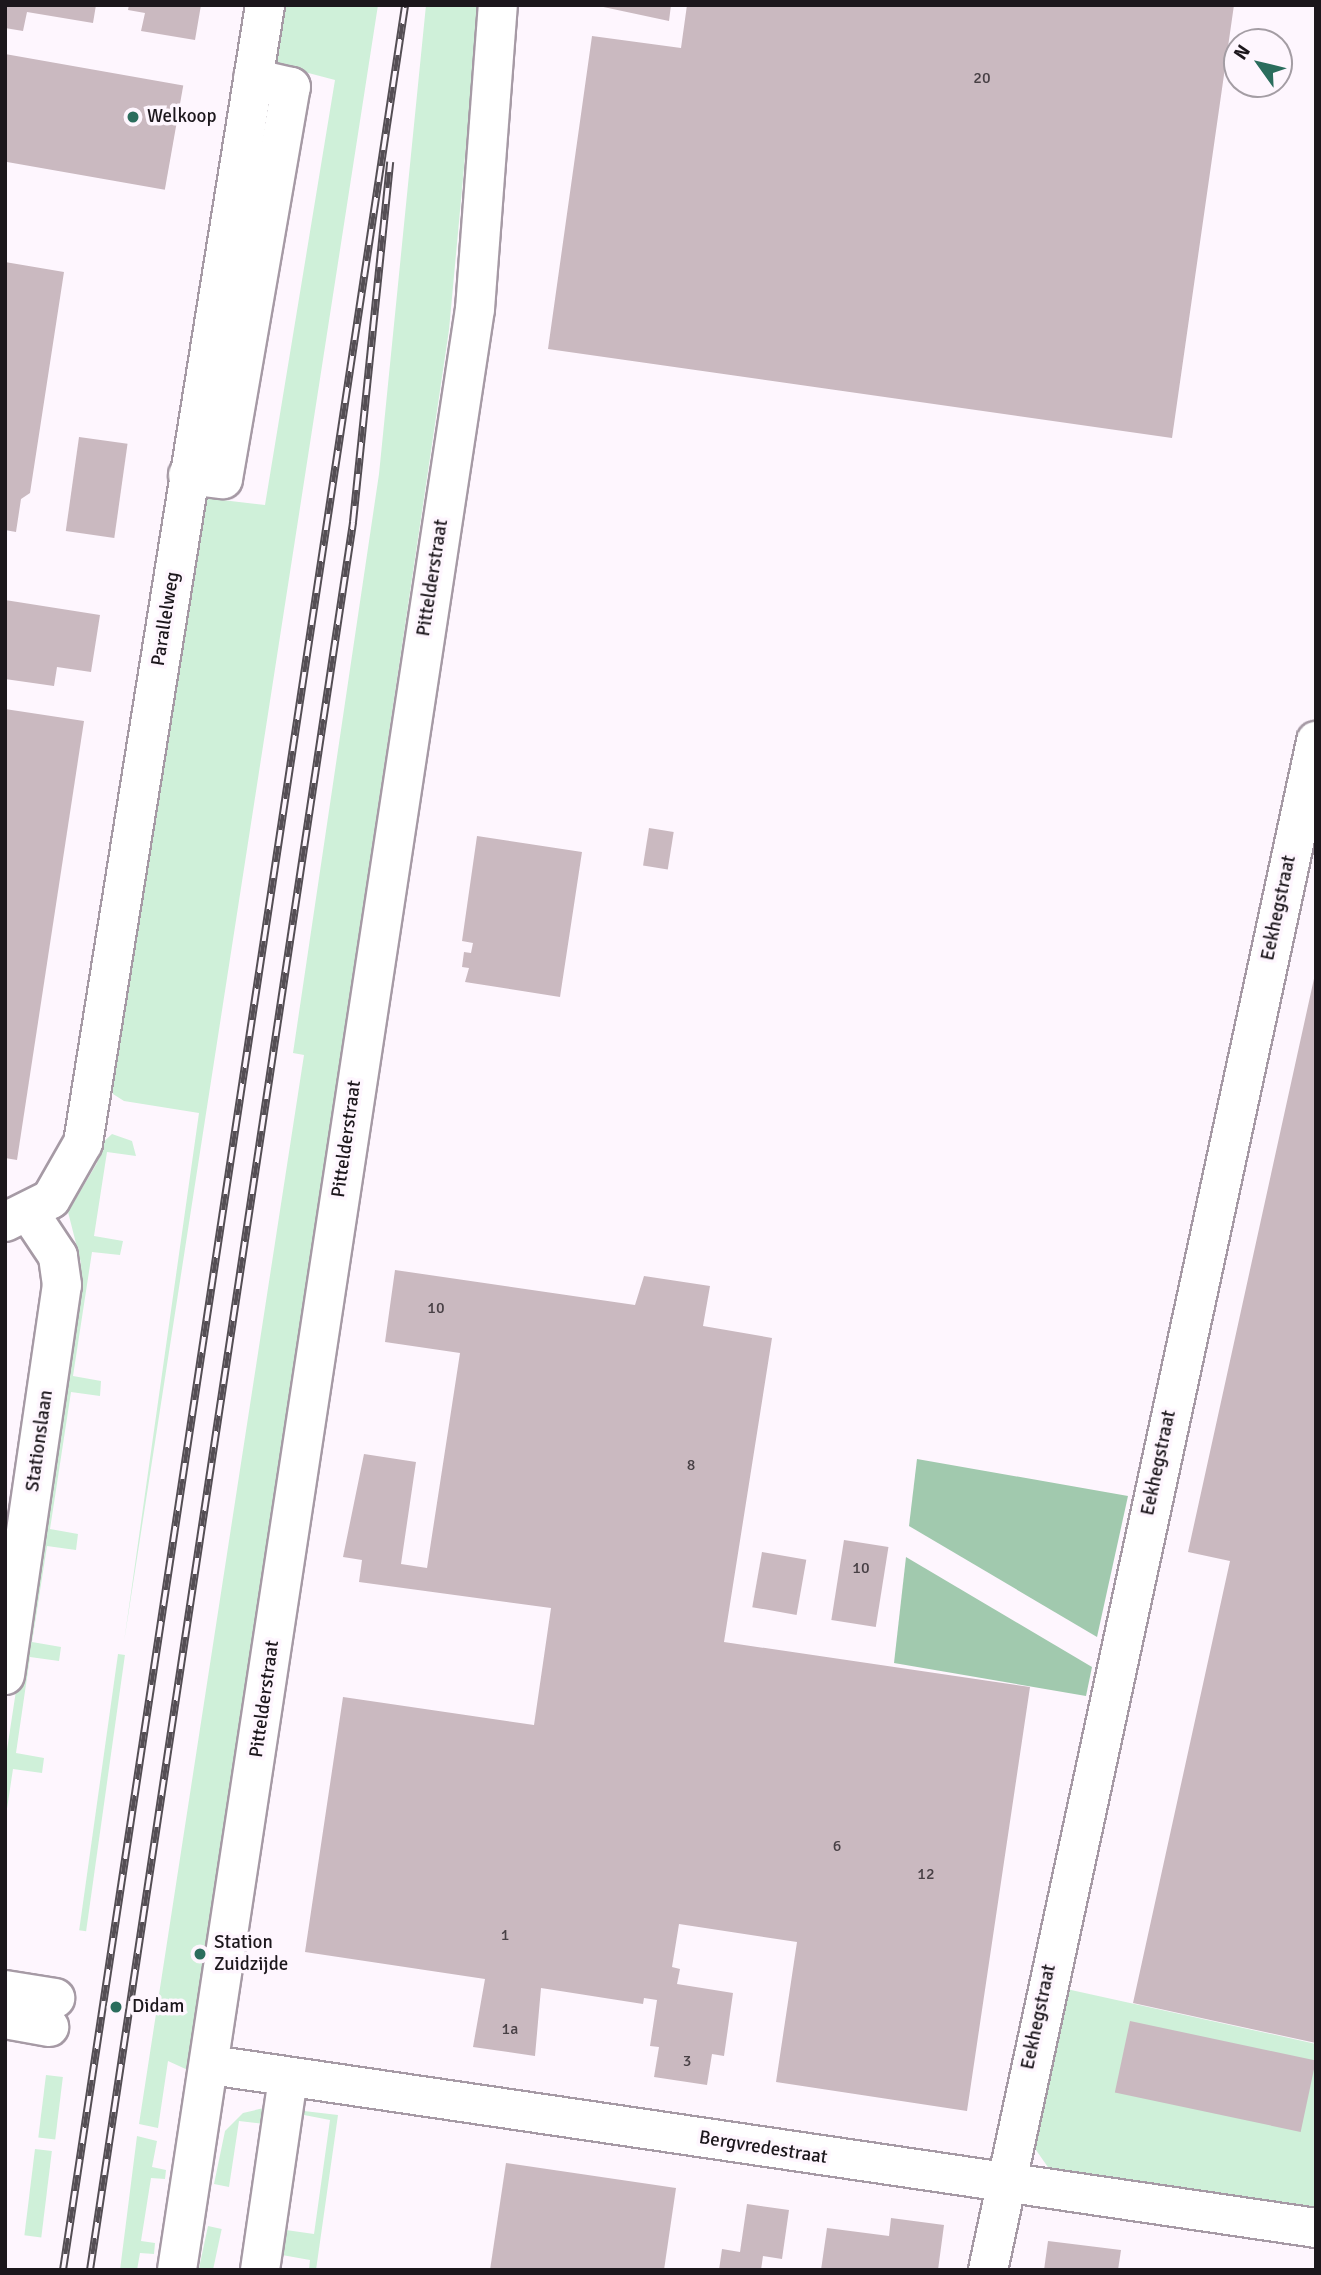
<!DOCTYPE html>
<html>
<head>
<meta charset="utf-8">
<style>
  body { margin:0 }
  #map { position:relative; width:1321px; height:2275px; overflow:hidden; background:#fef6fe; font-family:Signika,sans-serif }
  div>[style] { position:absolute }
  .green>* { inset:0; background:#cff0d9; transform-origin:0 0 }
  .forest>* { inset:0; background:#a1c9ae }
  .building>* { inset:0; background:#cab9c0; transform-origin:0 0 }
  .roads { filter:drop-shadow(2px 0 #a69aa5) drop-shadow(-2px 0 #a69aa5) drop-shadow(0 2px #a69aa5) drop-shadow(0 -2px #a69aa5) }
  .minor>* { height:38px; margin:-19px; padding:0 19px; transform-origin:19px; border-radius:19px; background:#fff }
  .rail>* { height:8px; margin-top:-4px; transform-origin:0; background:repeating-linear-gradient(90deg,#fef6fe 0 16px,#544e54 0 32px); box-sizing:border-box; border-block:2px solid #544e54 }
  .dots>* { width:19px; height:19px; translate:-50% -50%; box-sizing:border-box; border:4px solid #fef6fe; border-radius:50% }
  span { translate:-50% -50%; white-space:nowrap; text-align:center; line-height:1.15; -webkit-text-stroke:7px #fef6fe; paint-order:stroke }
  .number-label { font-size:16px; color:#484045 }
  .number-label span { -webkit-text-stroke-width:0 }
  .poi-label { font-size:19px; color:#1c171c }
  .left { translate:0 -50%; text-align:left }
  .street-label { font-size:19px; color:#1c171c }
  .frame { position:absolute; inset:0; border:7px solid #1c171c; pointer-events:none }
  .north { position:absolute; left:1223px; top:28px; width:70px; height:70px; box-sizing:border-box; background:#fef6fe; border:2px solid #a49da4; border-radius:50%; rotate:304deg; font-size:19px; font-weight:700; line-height:28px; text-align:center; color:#1c171c }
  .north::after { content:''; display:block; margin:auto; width:24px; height:32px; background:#2b6d5d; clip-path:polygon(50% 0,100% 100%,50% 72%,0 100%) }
</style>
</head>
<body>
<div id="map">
  <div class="green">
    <div style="clip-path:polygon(281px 5px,378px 5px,124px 1642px,199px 1113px,124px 1101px,113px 1094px,111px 1083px,205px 498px,265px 505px,335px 80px,278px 65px,273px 56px)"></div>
    <div style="clip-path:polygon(426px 5px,479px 5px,449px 330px,190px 2071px,168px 2061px,158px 2128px,139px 2124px,304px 1055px,293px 1053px,379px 474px)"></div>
    <div style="clip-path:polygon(112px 1134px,132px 1141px,136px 1156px,107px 1152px,94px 1236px,123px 1241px,120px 1255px,92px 1252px,73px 1376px,101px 1381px,100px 1396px,71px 1392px,50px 1529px,78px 1534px,76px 1550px,47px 1546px,32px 1642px,61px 1647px,59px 1661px,30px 1657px,16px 1753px,44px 1758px,42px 1773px,13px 1769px,5px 1822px,5px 1763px,81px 1263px,68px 1212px,97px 1163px,99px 1146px)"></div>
    <div style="left:118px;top:1654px;width:7px;height:279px;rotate:8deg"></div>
    <div style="clip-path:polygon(1062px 1988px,1316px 2044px,1316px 2213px,1052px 2173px,1036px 2150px,1030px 2129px)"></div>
    <div style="left:46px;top:2075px;width:17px;height:63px;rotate:7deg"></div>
    <div style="clip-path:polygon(268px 2107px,265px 2124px,239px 2121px,229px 2187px,214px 2184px,225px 2131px,243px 2113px)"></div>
    <div style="clip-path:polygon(304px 2111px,338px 2115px,316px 2270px,309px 2270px,310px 2260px,282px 2255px,286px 2230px,314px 2234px,330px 2120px,304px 2115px)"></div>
    <div style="clip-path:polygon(137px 2136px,157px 2141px,152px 2167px,166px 2170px,165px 2179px,151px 2178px,141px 2241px,155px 2243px,154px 2254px,140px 2253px,137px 2270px,120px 2270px)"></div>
    <div style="left:35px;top:2149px;width:17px;height:87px;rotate:7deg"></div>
    <div style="left:208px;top:2226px;width:14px;height:44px;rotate:12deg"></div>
  </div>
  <div class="forest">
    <div style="clip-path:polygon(917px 1459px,1128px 1496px,1097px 1637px,909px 1526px)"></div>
    <div style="clip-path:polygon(906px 1557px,1092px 1667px,1086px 1696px,894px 1663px)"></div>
  </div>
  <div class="building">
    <div style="clip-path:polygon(5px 5px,96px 5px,93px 23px,27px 12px,23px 31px,5px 28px)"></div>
    <div style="clip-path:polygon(129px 5px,201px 5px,195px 40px,141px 31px,145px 13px,128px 10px)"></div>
    <div style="clip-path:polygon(594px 5px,671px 5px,669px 21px)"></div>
    <div style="clip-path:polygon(687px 5px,1234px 5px,1172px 438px,548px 349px,592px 36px,681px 48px)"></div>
    <div style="left:5px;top:54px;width:181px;height:106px;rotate:10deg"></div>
    <div style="clip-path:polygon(5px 262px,64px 272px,30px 493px,21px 499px,16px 532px,5px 530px)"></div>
    <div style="left:79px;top:437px;width:49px;height:95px;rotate:8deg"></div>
    <div style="clip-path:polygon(5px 600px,100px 615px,91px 672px,57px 667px,54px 686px,5px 679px)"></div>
    <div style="clip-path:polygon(5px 709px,84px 721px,17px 1160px,5px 1158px)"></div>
    <div style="left:649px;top:828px;width:25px;height:38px;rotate:9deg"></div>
    <div style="clip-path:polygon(477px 836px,582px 852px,560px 997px,465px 982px,469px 968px,462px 967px,464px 952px,471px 953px,473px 943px,462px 941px)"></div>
    <div style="clip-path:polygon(1315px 974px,1316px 974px,1316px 2043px,1133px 2003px,1230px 1561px,1188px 1552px)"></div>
    <div style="clip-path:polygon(395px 1270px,635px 1305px,644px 1276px,710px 1286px,703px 1326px,772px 1338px,724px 1642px,1030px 1687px,967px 2111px,776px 2082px,797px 1942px,679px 1924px,672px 1967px,680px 1969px,677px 1984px,733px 1993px,724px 2056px,712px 2054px,707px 2085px,654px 2077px,659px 2047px,650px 2046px,657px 2000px,644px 1998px,643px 2004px,541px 1988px,535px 2056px,473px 2047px,485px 1979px,305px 1952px,343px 1697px,534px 1725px,551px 1608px,359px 1582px,362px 1560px,343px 1557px,364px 1454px,416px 1462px,401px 1564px,427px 1568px,460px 1353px,385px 1342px)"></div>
    <div style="left:844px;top:1540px;width:45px;height:81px;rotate:9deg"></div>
    <div style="left:762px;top:1552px;width:45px;height:56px;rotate:10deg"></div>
    <div style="left:1130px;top:2021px;width:190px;height:73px;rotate:12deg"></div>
    <div style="clip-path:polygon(506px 2163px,676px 2188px,664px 2270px,490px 2270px)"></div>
    <div style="clip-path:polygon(747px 2204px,789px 2210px,782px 2259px,763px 2256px,761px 2270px,719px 2270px,722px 2249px,740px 2252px)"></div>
    <div style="clip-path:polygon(891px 2218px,944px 2225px,938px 2270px,821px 2270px,827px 2228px,889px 2236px)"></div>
    <div style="clip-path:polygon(1048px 2241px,1121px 2250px,1118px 2270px,1044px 2270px)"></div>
  </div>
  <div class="roads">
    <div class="minor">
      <div style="left:188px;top:475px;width:35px;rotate:7deg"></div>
      <div style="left:223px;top:479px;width:398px;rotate:-80.2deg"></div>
      <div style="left:291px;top:87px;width:39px;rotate:-167deg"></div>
      <div style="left:5px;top:1222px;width:51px;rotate:-26.6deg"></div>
      <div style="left:51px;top:1199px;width:64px;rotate:-60.3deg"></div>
      <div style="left:83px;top:1143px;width:1152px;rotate:-80.91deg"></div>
      <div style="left:5px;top:1675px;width:394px;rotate:-81.7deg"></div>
      <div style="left:62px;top:1285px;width:29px;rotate:-98deg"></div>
      <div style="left:58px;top:1256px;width:50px;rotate:-123.7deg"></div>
      <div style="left:5px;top:1990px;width:51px;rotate:9.1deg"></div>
      <div style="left:5px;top:2019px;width:45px;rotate:10.3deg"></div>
      <div style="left:211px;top:2065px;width:1117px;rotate:8.39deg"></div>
      <div style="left:177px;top:2270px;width:1984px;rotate:-81.36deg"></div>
      <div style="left:475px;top:309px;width:305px;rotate:-85.7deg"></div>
      <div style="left:260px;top:2270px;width:195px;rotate:-81.7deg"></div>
      <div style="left:988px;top:2270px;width:1564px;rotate:-77.89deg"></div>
    </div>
  </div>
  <div class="rail">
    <div style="left:63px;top:2270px;width:2291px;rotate:-81.41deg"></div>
    <div style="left:90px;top:2270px;width:1768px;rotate:-81.44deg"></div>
    <div style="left:353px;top:522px;width:362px;rotate:-84.1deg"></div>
  </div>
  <div class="dots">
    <div style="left:133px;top:117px;background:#2b6d5d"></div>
    <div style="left:200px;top:1954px;background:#2b6d5d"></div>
    <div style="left:116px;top:2007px;background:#2b6d5d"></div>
  </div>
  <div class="number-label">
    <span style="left:982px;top:78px">20</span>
    <span style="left:436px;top:1308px">10</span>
    <span style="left:691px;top:1465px">8</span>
    <span style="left:861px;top:1568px">10</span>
    <span style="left:837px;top:1846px">6</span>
    <span style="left:926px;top:1874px">12</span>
    <span style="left:505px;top:1935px">1</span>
    <span style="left:510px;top:2029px">1a</span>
    <span style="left:687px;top:2061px">3</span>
  </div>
  <div class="poi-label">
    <span class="left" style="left:147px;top:117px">Welkoop</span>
    <span class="left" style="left:214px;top:1954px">Station<br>Zuidzijde</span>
    <span class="left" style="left:132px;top:2007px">Didam</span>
  </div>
  <div class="street-label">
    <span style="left:433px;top:578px;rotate:-81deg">Pittelderstraat</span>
    <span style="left:166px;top:619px;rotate:-81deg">Parallelweg</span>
    <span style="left:1279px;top:908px;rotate:-78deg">Eekhegstraat</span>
    <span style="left:347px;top:1139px;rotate:-82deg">Pittelderstraat</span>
    <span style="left:40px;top:1441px;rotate:-82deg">Stationslaan</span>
    <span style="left:1159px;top:1463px;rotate:-78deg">Eekhegstraat</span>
    <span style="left:265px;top:1699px;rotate:-82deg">Pittelderstraat</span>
    <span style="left:1039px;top:2017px;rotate:-78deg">Eekhegstraat</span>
    <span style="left:763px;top:2148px;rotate:9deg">Bergvredestraat</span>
  </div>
  <div class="frame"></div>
  <div class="north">N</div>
</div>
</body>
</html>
